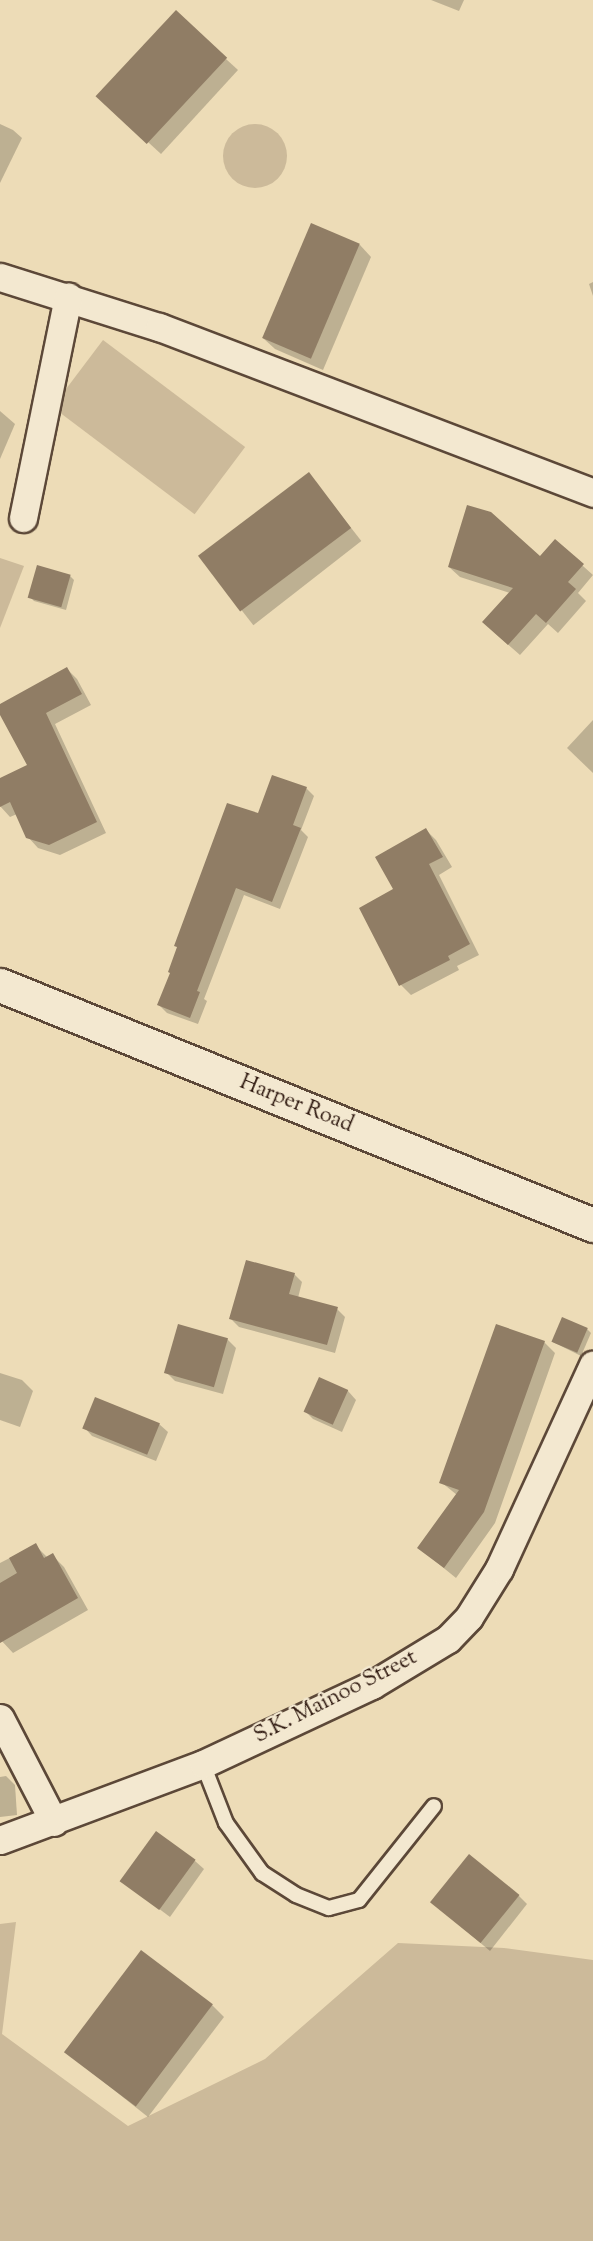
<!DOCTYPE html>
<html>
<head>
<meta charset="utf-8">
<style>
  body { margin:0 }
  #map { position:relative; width:593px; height:2241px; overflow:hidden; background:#eddcb7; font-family:"Sorts Mill Goudy",serif }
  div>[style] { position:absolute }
  .green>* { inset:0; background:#ccba9a; transform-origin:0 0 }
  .round { border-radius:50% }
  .shadow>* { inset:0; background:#0003; transform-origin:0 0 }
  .building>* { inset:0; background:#907d65; transform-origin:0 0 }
  .roads { filter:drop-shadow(2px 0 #5c4838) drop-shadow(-2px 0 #5c4838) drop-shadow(0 2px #5c4838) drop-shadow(0 -2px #5c4838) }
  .lane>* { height:14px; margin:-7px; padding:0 7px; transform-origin:7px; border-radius:7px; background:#f3e8d0 }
  .street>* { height:27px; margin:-13.5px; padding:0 13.5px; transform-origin:13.5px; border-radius:13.5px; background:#f3e8d0 }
  .secondary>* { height:33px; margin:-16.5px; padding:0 16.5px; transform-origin:16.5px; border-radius:16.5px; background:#f3e8d0 }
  span { translate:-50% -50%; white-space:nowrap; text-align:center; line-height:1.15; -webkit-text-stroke:4.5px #f3e8d0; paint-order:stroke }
  .street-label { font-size:22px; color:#2c160d }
</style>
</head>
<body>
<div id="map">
  <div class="green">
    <div class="round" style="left:223px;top:124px;width:64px;height:64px"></div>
    <div style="left:103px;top:340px;width:178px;height:84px;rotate:37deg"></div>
    <div style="clip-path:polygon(0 558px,24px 566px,0 628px)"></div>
    <div style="clip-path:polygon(16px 1922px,2px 2034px,128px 2126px,265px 2059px,398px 1943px,504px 1948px,593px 1960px,593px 2241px,0 2241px,0 1924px)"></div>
  </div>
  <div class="shadow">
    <div style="clip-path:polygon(431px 0,464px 0,459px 11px)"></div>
    <div style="clip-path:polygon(226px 59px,238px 70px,161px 154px,111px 108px)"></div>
    <div style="clip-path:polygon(0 124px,13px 130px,22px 138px,0 183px)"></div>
    <div style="clip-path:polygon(312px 225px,360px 245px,371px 257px,323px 370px,275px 349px,263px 338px)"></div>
    <div style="clip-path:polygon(593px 282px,593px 296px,589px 284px)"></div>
    <div style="clip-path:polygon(0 411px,15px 424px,0 459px)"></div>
    <div style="left:309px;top:474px;width:85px;height:137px;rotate:52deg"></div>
    <div style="clip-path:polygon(555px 541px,593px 575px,578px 593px,586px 601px,558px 633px,548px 624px,520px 655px,495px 633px,510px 593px,460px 577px,449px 567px,540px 559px)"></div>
    <div style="clip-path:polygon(70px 576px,74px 580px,66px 610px,34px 601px,30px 597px)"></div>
    <div style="clip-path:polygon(67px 669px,77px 679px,91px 705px,55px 724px,106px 833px,60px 855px,38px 848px,28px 837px,17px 814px,10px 817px,0 806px,0 779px,29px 766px,0 712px,0 705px)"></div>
    <div style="clip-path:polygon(593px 720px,593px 773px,567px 748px)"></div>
    <div style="clip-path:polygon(306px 788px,314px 796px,301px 830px,308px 837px,280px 909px,244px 895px,204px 999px,207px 1001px,198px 1024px,167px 1013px,159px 1005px,259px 815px)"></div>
    <div style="clip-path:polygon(425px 829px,436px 840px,452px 867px,439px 875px,479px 955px,457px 966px,459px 970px,411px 995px,401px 985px,395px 889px)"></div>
    <div style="clip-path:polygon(294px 1274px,302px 1282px,298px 1298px,337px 1309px,345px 1317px,335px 1353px,239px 1327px,231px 1319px)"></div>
    <div style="clip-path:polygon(587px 1329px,591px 1333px,581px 1356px,553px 1342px)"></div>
    <div style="clip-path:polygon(227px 1339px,236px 1348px,223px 1394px,175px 1381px,166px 1372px)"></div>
    <div style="clip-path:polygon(544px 1342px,555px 1353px,495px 1523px,456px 1578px,419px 1548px,457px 1495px,441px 1482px)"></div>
    <div style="clip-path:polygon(0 1373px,22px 1380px,33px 1391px,20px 1427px,0 1420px)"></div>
    <div style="clip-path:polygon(319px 1379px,348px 1391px,356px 1400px,342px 1432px,313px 1419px,305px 1411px)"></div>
    <div style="clip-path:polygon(159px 1424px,168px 1432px,156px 1461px,92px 1436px,84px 1427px)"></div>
    <div style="clip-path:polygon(35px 1545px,48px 1558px,52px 1555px,64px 1567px,88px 1610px,13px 1653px,0 1639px,0 1563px)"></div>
    <div style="clip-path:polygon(6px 1776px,15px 1785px,17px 1815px,0 1817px,0 1777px)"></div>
    <div style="clip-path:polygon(195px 1861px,204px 1869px,170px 1917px,122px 1881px)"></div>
    <div style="clip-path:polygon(519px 1896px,527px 1904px,490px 1951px,432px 1902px)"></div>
    <div style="clip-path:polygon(212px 2005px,224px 2017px,148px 2117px,66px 2052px)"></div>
  </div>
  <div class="building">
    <div style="left:176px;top:10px;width:70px;height:118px;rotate:43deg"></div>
    <div style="left:311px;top:223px;width:53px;height:125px;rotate:23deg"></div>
    <div style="left:309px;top:472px;width:70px;height:139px;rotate:53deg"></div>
    <div style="clip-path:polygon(467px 505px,491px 512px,540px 556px,555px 539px,584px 564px,568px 582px,576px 589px,546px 623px,536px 614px,508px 645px,482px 622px,513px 588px,448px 567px)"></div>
    <div style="left:37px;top:565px;width:35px;height:34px;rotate:16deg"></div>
    <div style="clip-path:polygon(67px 667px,82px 694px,46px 713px,97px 822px,49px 845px,26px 838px,10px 802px,0 807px,0 778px,27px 765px,0 715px,0 704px)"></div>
    <div style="clip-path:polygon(272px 775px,307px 787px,293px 825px,301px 828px,272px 902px,236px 888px,197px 991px,200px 992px,190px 1018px,157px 1005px,170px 973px,168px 972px,177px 947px,174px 946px,227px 803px,258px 813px)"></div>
    <div style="clip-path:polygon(426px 828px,443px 857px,429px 864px,470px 944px,448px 956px,450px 960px,399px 986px,359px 908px,393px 889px,375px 857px)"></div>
    <div style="clip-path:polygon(246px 1260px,295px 1273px,289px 1294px,338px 1307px,327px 1345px,229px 1319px)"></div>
    <div style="left:562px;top:1317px;width:28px;height:27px;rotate:23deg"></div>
    <div style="left:178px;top:1324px;width:52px;height:51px;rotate:16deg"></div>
    <div style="clip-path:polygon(496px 1324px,545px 1341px,484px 1512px,444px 1568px,417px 1548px,459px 1490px,439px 1483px)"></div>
    <div style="left:319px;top:1377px;width:32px;height:38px;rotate:24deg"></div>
    <div style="left:95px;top:1397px;width:70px;height:34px;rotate:22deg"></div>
    <div style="clip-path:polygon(36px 1543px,44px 1558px,53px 1553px,78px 1598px,0 1643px,0 1583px,17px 1573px,9px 1558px)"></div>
    <div style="left:156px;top:1831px;width:49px;height:62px;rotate:36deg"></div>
    <div style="left:469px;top:1854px;width:65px;height:62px;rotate:39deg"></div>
    <div style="left:141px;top:1950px;width:90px;height:128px;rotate:37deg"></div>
  </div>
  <div class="roads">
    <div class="lane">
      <div style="left:203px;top:1764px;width:63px;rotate:68.7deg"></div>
      <div style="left:226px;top:1823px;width:62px;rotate:54.2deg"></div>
      <div style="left:262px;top:1873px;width:40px;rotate:32.9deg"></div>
      <div style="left:296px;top:1895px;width:35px;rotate:22deg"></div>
      <div style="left:329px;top:1908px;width:31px;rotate:-15deg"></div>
      <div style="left:359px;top:1900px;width:120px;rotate:-51.4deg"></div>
    </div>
    <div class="street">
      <div style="left:0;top:277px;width:167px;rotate:17.5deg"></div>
      <div style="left:159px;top:327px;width:465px;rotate:20.9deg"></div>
      <div style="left:23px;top:518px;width:226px;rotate:-78.5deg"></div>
      <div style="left:0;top:1718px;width:117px;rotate:62.6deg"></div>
      <div style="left:0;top:1840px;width:217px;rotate:-20.5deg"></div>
      <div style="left:203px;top:1764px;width:187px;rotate:-25.1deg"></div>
      <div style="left:372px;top:1685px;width:89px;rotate:-31.2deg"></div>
      <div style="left:448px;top:1639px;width:30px;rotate:-46deg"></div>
      <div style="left:469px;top:1617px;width:57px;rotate:-58deg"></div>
      <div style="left:499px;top:1569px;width:225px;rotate:-65.3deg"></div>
    </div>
    <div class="secondary">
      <div style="left:0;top:985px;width:640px;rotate:22.03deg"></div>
    </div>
  </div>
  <div class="street-label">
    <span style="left:296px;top:1105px;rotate:22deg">Harper Road</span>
    <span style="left:336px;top:1698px;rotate:-27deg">S.K. Mainoo Street</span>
  </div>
</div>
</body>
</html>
